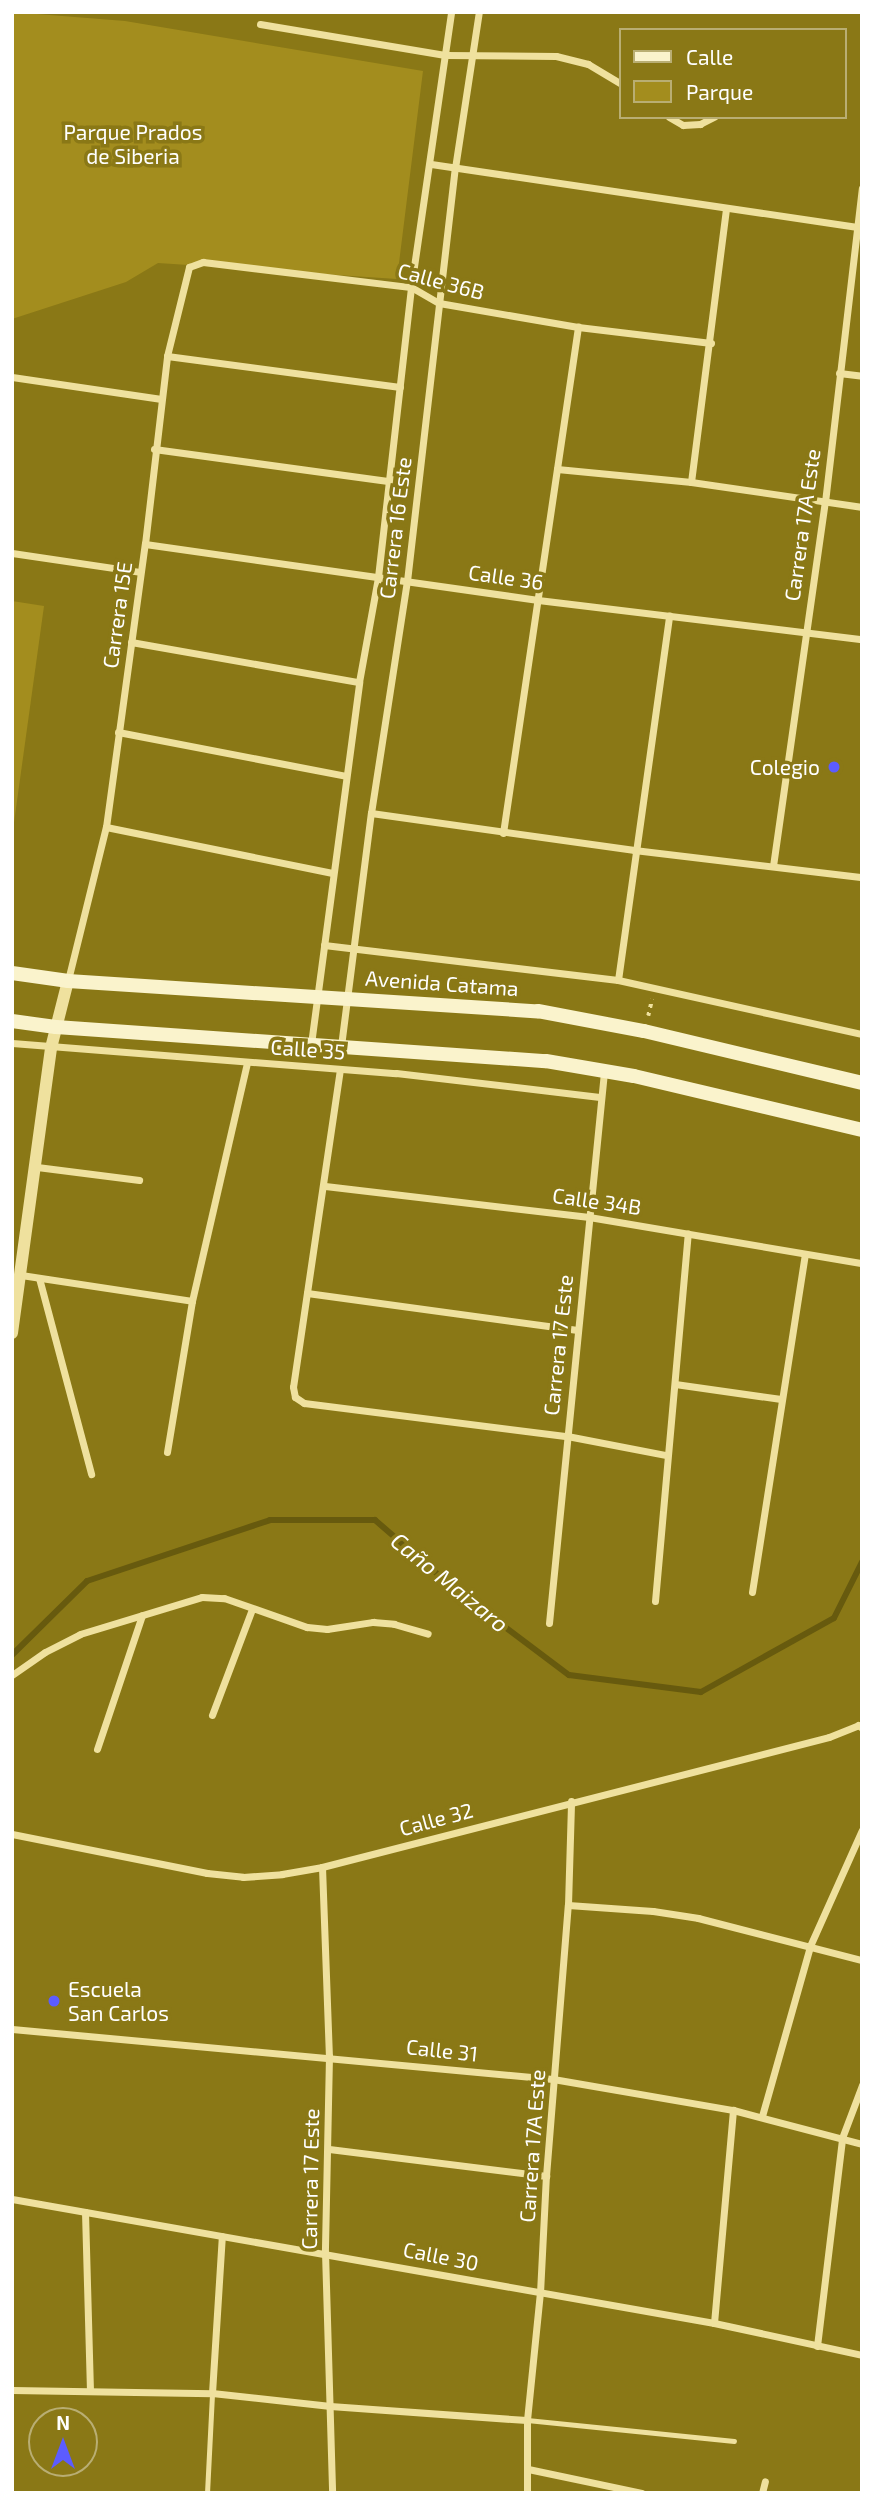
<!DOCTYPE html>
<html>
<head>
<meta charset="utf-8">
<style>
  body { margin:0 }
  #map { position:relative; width:874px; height:2505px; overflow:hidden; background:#8a7816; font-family:"Exo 2",sans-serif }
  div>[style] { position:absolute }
  .green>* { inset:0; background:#a38d1e }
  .stream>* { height:6px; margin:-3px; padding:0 3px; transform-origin:3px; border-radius:3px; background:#675a0e }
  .path>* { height:3.5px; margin-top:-1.75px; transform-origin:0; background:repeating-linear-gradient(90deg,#efe19e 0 3.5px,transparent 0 8.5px) }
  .service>* { height:5px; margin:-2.5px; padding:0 2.5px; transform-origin:2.5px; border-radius:2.5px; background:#efe19e }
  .minor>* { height:7px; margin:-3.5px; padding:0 3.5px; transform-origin:3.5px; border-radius:3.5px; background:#efe19e }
  .tertiary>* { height:12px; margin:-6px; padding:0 6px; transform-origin:6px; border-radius:6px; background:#efe19e }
  .secondary>* { height:14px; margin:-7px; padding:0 7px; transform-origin:7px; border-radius:7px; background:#faf3cc }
  .dots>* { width:19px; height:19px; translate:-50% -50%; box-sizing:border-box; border:4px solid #8a7816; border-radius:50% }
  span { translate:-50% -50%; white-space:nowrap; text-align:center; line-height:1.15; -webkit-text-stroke:7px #8a7816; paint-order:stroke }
  .park-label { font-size:21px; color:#fff }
  .street-label { font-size:21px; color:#fff }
  .poi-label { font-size:21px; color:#fff }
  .right { translate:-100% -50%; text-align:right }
  .left { translate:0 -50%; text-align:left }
  .water-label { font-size:23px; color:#fff; font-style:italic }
  .frame { position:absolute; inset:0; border:14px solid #fff; pointer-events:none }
  .legend { position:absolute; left:619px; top:28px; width:228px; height:91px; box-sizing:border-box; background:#8a7816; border:2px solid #b9ae73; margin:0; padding:9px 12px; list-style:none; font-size:21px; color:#fff }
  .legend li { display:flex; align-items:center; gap:14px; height:35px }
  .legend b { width:35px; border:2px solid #b9ae73 }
  .north { position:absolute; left:28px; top:2407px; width:70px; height:70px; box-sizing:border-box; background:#8a7816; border:2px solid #b9ae73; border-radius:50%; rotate:0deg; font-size:19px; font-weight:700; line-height:28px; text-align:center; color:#fff }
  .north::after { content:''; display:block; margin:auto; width:24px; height:32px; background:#5c5cff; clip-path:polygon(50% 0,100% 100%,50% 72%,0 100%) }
</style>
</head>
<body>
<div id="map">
  <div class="green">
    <div style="clip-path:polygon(12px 12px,125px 21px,423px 71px,397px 279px,158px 263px,126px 282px,12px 319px)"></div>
    <div style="clip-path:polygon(12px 601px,44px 606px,12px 837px)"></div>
  </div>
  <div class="stream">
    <div style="left:12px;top:1655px;width:105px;rotate:-44.6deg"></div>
    <div style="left:87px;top:1581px;width:193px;rotate:-18.4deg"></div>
    <div style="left:270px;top:1520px;width:105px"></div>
    <div style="left:375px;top:1520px;width:108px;rotate:40.9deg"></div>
    <div style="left:457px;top:1591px;width:140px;rotate:36.9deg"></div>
    <div style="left:569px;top:1675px;width:133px;rotate:7.3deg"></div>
    <div style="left:701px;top:1692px;width:152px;rotate:-29.1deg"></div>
    <div style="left:834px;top:1618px;width:63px;rotate:-63.4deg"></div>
  </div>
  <div class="path">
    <div style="left:648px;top:1016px;width:17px;rotate:-77deg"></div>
  </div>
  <div class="service">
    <div style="left:527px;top:2420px;width:208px;rotate:5.8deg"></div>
    <div style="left:207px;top:2493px;width:100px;rotate:-87.1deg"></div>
  </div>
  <div class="minor">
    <div style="left:260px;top:24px;width:189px;rotate:9.5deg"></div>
    <div style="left:446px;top:55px;width:110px;rotate:0.5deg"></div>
    <div style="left:556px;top:56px;width:33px;rotate:14deg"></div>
    <div style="left:588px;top:64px;width:37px;rotate:31deg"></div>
    <div style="left:669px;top:117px;width:16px;rotate:30deg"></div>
    <div style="left:683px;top:125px;width:17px;rotate:-3deg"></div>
    <div style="left:700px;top:124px;width:16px;rotate:-27deg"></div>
    <div style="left:431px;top:164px;width:436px;rotate:8.4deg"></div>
    <div style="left:167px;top:356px;width:235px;rotate:7.6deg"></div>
    <div style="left:839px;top:373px;width:23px;rotate:7deg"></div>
    <div style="left:12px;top:377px;width:151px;rotate:8.4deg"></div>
    <div style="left:154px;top:449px;width:236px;rotate:7.8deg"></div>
    <div style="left:557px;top:469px;width:135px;rotate:5.5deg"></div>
    <div style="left:691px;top:482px;width:173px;rotate:8.3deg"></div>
    <div style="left:691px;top:482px;width:275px;rotate:-82.7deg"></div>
    <div style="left:145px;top:544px;width:397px;rotate:8.1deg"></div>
    <div style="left:538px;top:600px;width:326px;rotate:6.9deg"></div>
    <div style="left:12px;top:553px;width:129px;rotate:8.4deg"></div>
    <div style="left:131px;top:642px;width:231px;rotate:10deg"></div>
    <div style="left:118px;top:732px;width:232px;rotate:10.9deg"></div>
    <div style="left:371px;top:813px;width:266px;rotate:8deg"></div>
    <div style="left:634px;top:850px;width:230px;rotate:6.8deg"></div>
    <div style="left:106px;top:827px;width:231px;rotate:11.5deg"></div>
    <div style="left:503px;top:833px;width:512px;rotate:-81.57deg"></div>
    <div style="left:773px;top:866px;width:368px;rotate:-81.9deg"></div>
    <div style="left:825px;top:502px;width:316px;rotate:-83.3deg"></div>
    <div style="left:324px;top:945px;width:296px;rotate:6.8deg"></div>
    <div style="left:618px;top:980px;width:250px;rotate:12.5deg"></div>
    <div style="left:68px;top:980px;width:158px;rotate:-76.1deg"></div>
    <div style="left:106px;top:827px;width:286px;rotate:-82.2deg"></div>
    <div style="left:145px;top:544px;width:189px;rotate:-83.3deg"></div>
    <div style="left:167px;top:356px;width:92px;rotate:-76.1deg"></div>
    <div style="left:189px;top:267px;width:15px;rotate:-20deg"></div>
    <div style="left:203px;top:262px;width:209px;rotate:6.9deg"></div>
    <div style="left:411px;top:287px;width:32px;rotate:30deg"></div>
    <div style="left:439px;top:303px;width:141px;rotate:9.8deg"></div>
    <div style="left:578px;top:327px;width:134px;rotate:6.9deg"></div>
    <div style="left:618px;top:980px;width:368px;rotate:-82deg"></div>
    <div style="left:12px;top:1043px;width:385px;rotate:4.5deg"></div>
    <div style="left:396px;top:1073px;width:205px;rotate:6.7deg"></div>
    <div style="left:311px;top:1044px;width:365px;rotate:-82.4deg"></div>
    <div style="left:359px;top:682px;width:107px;rotate:-79.7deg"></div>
    <div style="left:378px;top:577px;width:292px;rotate:-83.5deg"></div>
    <div style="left:411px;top:287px;width:278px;rotate:-81.7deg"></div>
    <div style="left:341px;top:1046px;width:235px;rotate:-82.7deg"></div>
    <div style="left:371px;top:813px;width:235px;rotate:-81.2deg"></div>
    <div style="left:407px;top:581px;width:416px;rotate:-83.4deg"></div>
    <div style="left:455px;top:168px;width:158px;rotate:-81.3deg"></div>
    <div style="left:340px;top:1069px;width:321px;rotate:98.4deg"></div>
    <div style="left:293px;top:1387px;width:10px;rotate:79deg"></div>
    <div style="left:295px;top:1397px;width:11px;rotate:34deg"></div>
    <div style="left:304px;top:1403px;width:265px;rotate:7.2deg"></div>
    <div style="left:567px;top:1436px;width:101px;rotate:10.9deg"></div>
    <div style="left:37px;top:1167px;width:103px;rotate:7.3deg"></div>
    <div style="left:325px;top:1186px;width:266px;rotate:6.7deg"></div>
    <div style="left:589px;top:1217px;width:277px;rotate:9.6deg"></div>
    <div style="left:21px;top:1275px;width:173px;rotate:8.6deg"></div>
    <div style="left:39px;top:1278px;width:203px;rotate:75.1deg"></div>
    <div style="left:307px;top:1293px;width:273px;rotate:7.8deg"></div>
    <div style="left:675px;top:1384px;width:107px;rotate:8.1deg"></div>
    <div style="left:167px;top:1452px;width:153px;rotate:-80.6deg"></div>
    <div style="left:192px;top:1301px;width:244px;rotate:-77deg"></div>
    <div style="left:752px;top:1592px;width:341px;rotate:-81.1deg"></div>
    <div style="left:655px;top:1601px;width:369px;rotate:-84.9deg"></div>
    <div style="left:549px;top:1623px;width:554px;rotate:-84.3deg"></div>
    <div style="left:12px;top:1675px;width:40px;rotate:-34.9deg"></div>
    <div style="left:45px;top:1652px;width:39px;rotate:-27deg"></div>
    <div style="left:80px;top:1634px;width:127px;rotate:-16.9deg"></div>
    <div style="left:202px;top:1597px;width:22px;rotate:3deg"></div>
    <div style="left:224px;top:1598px;width:88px;rotate:19.3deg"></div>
    <div style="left:307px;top:1627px;width:20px;rotate:6deg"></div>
    <div style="left:327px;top:1629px;width:47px;rotate:-8.7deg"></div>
    <div style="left:373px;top:1622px;width:21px;rotate:5deg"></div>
    <div style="left:394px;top:1624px;width:35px;rotate:16deg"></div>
    <div style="left:212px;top:1715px;width:113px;rotate:-69.3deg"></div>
    <div style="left:97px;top:1749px;width:141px;rotate:-71.4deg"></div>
    <div style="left:12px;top:1834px;width:199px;rotate:11.3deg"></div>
    <div style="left:207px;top:1873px;width:36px;rotate:6deg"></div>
    <div style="left:243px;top:1877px;width:39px;rotate:-4deg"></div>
    <div style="left:282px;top:1874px;width:41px;rotate:-9.9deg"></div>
    <div style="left:322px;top:1867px;width:523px;rotate:-14.38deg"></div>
    <div style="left:829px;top:1737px;width:31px;rotate:-22deg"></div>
    <div style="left:858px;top:1725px;width:5px;rotate:37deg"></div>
    <div style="left:322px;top:1867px;width:189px;rotate:87.9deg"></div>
    <div style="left:329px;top:2056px;width:196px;rotate:91.2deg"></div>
    <div style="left:325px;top:2252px;width:241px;rotate:88.3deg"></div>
    <div style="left:568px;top:1905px;width:85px;rotate:4deg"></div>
    <div style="left:653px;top:1911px;width:46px;rotate:8.8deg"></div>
    <div style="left:698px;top:1918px;width:169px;rotate:14.4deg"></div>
    <div style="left:12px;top:2029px;width:543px;rotate:5.28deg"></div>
    <div style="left:553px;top:2079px;width:183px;rotate:9.8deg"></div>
    <div style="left:733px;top:2110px;width:133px;rotate:14.8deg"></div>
    <div style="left:762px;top:2116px;width:177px;rotate:-74.2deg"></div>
    <div style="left:810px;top:1946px;width:127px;rotate:-65.9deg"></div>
    <div style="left:329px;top:2149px;width:219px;rotate:7.1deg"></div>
    <div style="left:12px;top:2199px;width:713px;rotate:10.02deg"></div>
    <div style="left:714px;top:2323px;width:151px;rotate:12.2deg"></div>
    <div style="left:85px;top:2212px;width:179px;rotate:88.4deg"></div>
    <div style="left:714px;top:2323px;width:214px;rotate:-84.9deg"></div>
    <div style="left:817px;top:2346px;width:209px;rotate:-83.1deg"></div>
    <div style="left:842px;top:2138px;width:57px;rotate:-69.3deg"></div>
    <div style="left:12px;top:2390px;width:200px;rotate:0.9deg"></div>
    <div style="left:212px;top:2393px;width:119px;rotate:6.3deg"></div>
    <div style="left:330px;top:2406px;width:197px;rotate:4.1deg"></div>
    <div style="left:212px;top:2393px;width:157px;rotate:-86.4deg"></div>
    <div style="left:528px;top:2469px;width:116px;rotate:11.9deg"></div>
    <div style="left:527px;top:2493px;width:73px;rotate:-90deg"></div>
    <div style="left:527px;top:2420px;width:128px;rotate:-84.2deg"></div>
    <div style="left:540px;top:2293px;width:117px;rotate:-87.1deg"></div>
    <div style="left:546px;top:2176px;width:272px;rotate:-85.4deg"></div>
    <div style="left:568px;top:1905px;width:104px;rotate:-88.3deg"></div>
    <div style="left:762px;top:2493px;width:12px;rotate:-76deg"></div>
  </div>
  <div class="tertiary">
    <div style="left:12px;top:1333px;width:288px;rotate:-82.2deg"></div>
    <div style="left:51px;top:1048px;width:69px;rotate:-75.8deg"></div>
  </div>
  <div class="secondary">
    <div style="left:12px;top:973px;width:57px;rotate:8.1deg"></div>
    <div style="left:68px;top:981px;width:471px;rotate:3.7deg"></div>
    <div style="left:538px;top:1011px;width:108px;rotate:10.7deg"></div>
    <div style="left:644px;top:1031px;width:224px;rotate:13.4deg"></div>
    <div style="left:12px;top:1021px;width:44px;rotate:7.8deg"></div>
    <div style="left:56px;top:1027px;width:491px;rotate:4deg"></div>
    <div style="left:546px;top:1061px;width:89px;rotate:9.7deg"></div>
    <div style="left:634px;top:1076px;width:234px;rotate:13.3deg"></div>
  </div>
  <div class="dots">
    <div style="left:834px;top:767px;background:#5c5cff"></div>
    <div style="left:54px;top:2001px;background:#5c5cff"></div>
  </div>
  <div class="park-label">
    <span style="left:133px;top:144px">Parque Prados<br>de Siberia</span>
  </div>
  <div class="street-label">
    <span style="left:441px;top:281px;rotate:15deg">Calle 36B</span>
    <span style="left:802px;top:525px;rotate:-82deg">Carrera 17A Este</span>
    <span style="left:395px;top:528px;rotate:-83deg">Carrera 16 Este</span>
    <span style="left:506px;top:577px;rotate:8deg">Calle 36</span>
    <span style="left:117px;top:615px;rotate:-82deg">Carrera 15E</span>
    <span style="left:442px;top:983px;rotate:4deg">Avenida Catama</span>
    <span style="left:308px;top:1049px;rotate:4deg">Calle 35</span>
    <span style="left:597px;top:1201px;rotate:8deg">Calle 34B</span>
    <span style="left:558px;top:1345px;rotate:-84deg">Carrera 17 Este</span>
    <span style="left:436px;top:1819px;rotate:-15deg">Calle 32</span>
    <span style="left:442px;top:2050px;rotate:6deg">Calle 31</span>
    <span style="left:532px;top:2146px;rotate:-86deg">Carrera 17A Este</span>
    <span style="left:310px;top:2179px;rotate:-89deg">Carrera 17 Este</span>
    <span style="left:441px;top:2256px;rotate:11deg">Calle 30</span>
  </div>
  <div class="poi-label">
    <span class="right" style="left:820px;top:767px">Colegio</span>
    <span class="left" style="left:68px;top:2001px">Escuela<br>San Carlos</span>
  </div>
  <div class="water-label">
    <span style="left:450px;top:1582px;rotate:39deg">Caño Maizaro</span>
  </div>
  <div class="frame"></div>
  <ul class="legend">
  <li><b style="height:9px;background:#faf3cc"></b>Calle</li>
  <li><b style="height:19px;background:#a38d1e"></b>Parque</li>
  </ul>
  <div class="north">N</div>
</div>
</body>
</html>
